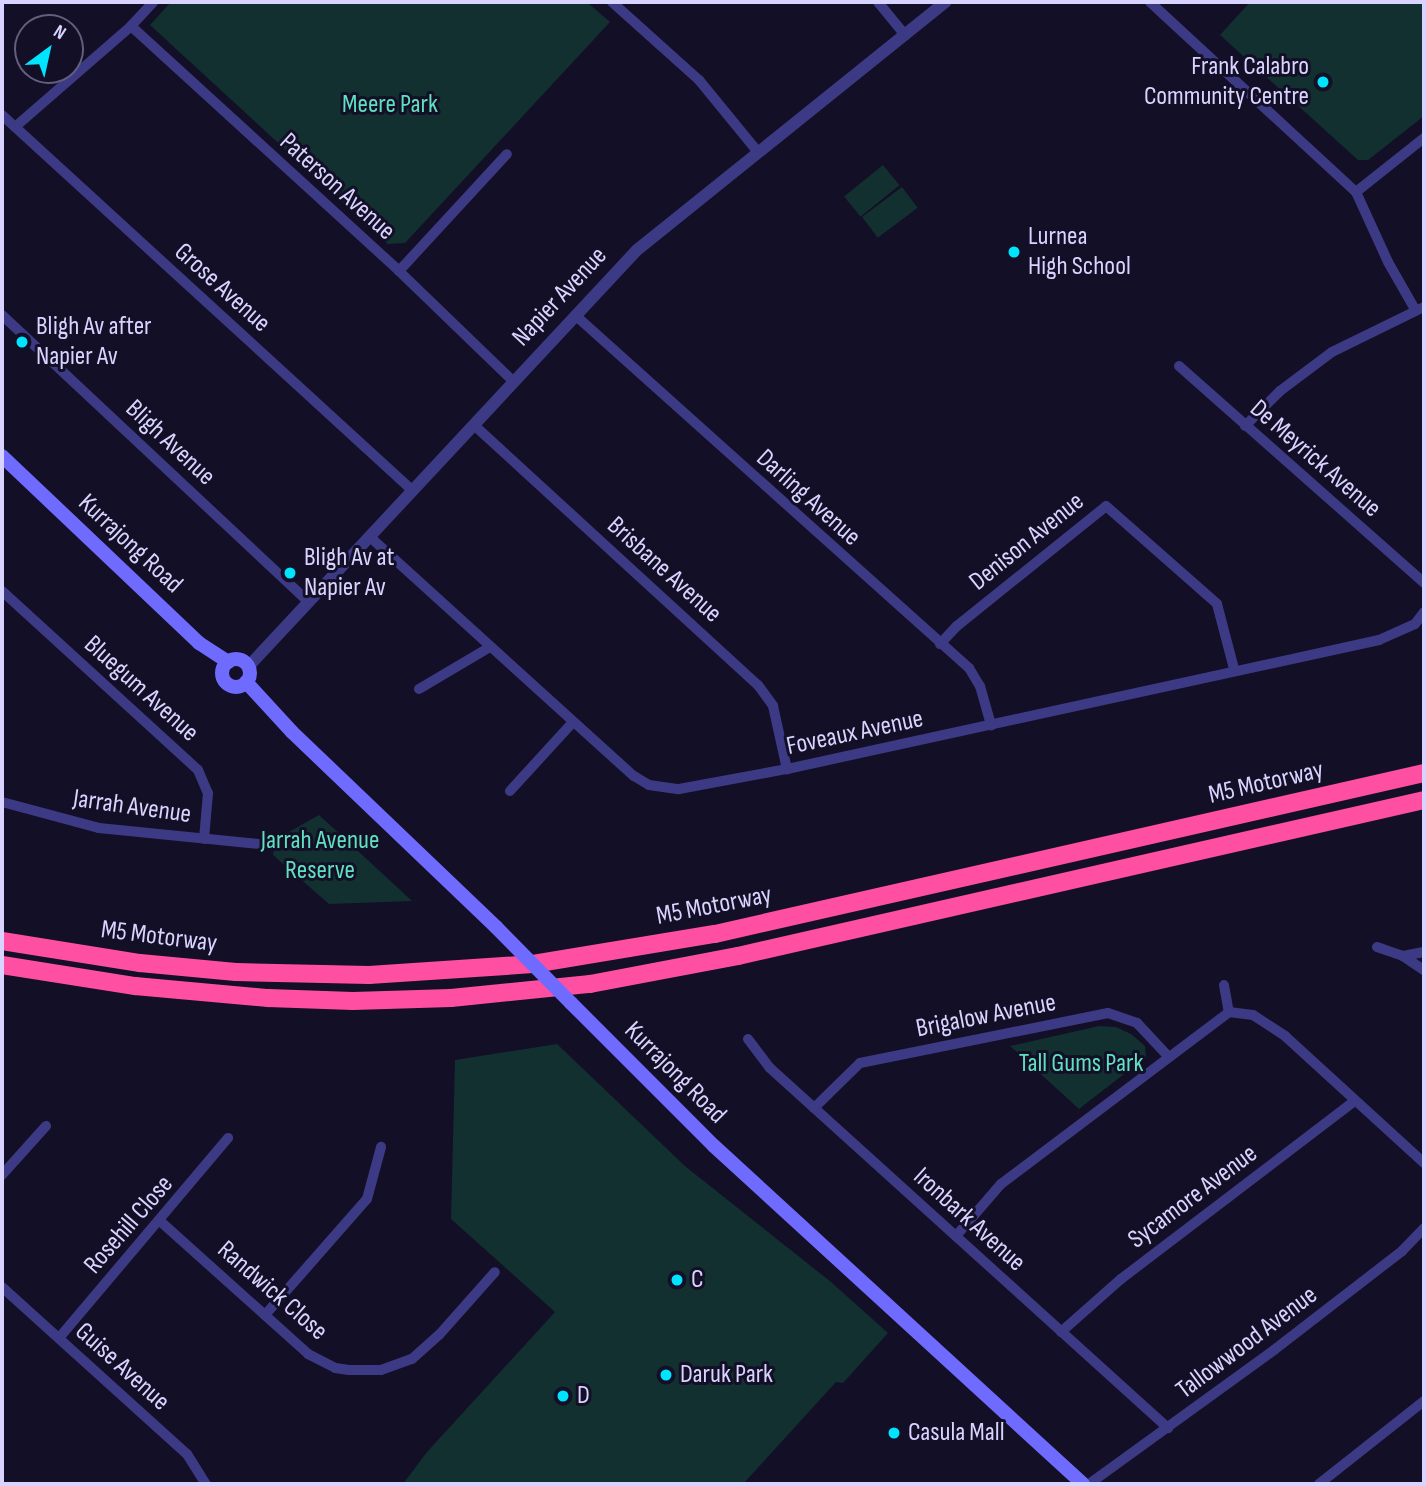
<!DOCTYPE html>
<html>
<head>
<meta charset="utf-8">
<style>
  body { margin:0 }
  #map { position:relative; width:1426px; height:1486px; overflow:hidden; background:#130f26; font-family:"Sofia Sans Condensed",sans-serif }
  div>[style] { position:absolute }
  .green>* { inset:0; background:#12302f; transform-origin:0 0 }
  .minor>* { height:10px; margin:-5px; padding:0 5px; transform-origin:5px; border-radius:5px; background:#3d3a85 }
  .tertiary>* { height:12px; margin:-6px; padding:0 6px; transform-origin:6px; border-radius:6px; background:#3d3a85 }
  .secondary>* { height:14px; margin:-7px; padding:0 7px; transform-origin:7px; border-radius:7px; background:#6f6bff }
  .secondary>.ring { margin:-7px; padding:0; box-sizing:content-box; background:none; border:14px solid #6f6bff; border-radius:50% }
  .motorway>* { height:18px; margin:-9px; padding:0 9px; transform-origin:9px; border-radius:9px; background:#ff4fa3 }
  .secondary-bridge>* { height:14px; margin:-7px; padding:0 7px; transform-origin:7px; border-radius:7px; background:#6f6bff }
  .dots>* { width:19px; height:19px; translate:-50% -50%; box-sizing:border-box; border:4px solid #130f26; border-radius:50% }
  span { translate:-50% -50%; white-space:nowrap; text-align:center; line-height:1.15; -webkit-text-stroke:6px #130f26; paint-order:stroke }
  .poi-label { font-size:26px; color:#d9d4ff }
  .right { translate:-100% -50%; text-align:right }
  .left { translate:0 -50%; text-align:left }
  .park-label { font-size:26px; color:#5fe0c0 }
  .street-label { font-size:26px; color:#d9d4ff }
  .frame { position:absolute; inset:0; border:4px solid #d9d4ff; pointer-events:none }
  .north { position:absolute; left:14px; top:14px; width:70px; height:70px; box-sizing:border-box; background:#130f26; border:2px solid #625e7d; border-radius:50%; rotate:33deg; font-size:19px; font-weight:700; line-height:28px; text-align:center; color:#d9d4ff }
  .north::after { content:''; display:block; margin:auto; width:24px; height:32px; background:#00e5ff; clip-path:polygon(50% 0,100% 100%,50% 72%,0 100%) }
</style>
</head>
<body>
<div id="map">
  <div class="green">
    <div style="clip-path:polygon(171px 2px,587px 2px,610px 22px,405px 243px,388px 244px,150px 25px)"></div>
    <div style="clip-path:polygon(1250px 2px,1424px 2px,1424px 116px,1368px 160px,1358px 160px,1220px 35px)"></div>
    <div style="left:883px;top:165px;width:26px;height:50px;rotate:51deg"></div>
    <div style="left:902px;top:187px;width:26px;height:50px;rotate:53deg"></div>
    <div style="clip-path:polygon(319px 815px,330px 825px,412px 901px,329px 904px,273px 855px,275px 840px)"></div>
    <div style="clip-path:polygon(1099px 1026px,1116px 1027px,1131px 1034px,1145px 1046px,1146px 1057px,1079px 1109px,1010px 1046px)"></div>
    <div style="clip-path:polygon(557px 1044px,686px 1167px,831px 1282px,888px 1333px,843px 1383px,836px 1382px,743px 1484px,403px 1484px,427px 1452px,555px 1312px,451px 1219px,455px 1060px)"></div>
  </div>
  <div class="minor">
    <div style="left:612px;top:2px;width:117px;rotate:41.9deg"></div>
    <div style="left:699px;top:80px;width:93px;rotate:50.7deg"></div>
    <div style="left:878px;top:2px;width:43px;rotate:50.7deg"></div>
    <div style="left:1150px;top:2px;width:280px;rotate:42.7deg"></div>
    <div style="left:1356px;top:192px;width:77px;rotate:65.4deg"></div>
    <div style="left:1388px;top:262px;width:56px;rotate:60.3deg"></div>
    <div style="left:131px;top:26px;width:363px;rotate:42.4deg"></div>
    <div style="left:399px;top:271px;width:158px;rotate:44deg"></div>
    <div style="left:2px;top:115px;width:557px;rotate:42.45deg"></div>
    <div style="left:15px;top:127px;width:154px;rotate:-41deg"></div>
    <div style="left:131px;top:26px;width:33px;rotate:-47deg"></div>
    <div style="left:1356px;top:192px;width:87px;rotate:-38.5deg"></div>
    <div style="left:399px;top:271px;width:159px;rotate:-47.3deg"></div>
    <div style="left:2px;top:315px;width:420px;rotate:43.1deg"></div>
    <div style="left:575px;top:315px;width:529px;rotate:41.86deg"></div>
    <div style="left:969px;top:668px;width:21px;rotate:59deg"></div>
    <div style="left:980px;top:686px;width:41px;rotate:74.2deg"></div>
    <div style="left:1179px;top:366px;width:327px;rotate:41.5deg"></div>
    <div style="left:475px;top:426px;width:384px;rotate:42.5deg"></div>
    <div style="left:758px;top:685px;width:26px;rotate:54deg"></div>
    <div style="left:773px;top:706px;width:65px;rotate:77.5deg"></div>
    <div style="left:1245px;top:426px;width:49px;rotate:-45deg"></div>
    <div style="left:1280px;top:391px;width:65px;rotate:-36.9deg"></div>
    <div style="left:1332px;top:352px;width:102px;rotate:-26.1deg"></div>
    <div style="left:370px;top:537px;width:356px;rotate:42.2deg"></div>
    <div style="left:634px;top:776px;width:17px;rotate:31deg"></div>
    <div style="left:649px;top:785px;width:30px;rotate:8deg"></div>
    <div style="left:679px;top:789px;width:110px;rotate:-10.5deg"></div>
    <div style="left:787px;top:769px;width:606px;rotate:-12.29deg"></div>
    <div style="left:1379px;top:640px;width:39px;rotate:-24deg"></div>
    <div style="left:1415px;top:624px;width:15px;rotate:-53deg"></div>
    <div style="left:2px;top:591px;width:265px;rotate:42.4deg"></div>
    <div style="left:198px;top:770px;width:25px;rotate:67deg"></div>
    <div style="left:208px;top:793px;width:46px;rotate:95deg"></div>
    <div style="left:940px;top:644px;width:25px;rotate:-47deg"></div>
    <div style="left:957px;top:626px;width:191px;rotate:-38.8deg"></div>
    <div style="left:1106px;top:506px;width:148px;rotate:41.4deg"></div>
    <div style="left:1217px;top:604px;width:67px;rotate:75.3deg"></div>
    <div style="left:419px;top:689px;width:82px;rotate:-30.6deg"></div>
    <div style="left:510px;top:791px;width:93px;rotate:-47.6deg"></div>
    <div style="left:2px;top:802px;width:100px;rotate:15deg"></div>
    <div style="left:99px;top:828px;width:160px;rotate:5.7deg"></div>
    <div style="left:1377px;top:947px;width:28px;rotate:19deg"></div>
    <div style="left:1403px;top:956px;width:21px;rotate:-11deg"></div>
    <div style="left:1403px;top:956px;width:25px;rotate:34deg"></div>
    <div style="left:1224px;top:985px;width:27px;rotate:80deg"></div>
    <div style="left:748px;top:1039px;width:36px;rotate:53deg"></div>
    <div style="left:770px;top:1068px;width:537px;rotate:42.13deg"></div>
    <div style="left:814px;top:1108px;width:64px;rotate:-44.4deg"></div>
    <div style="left:860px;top:1063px;width:253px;rotate:-11.4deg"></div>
    <div style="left:1108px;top:1013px;width:31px;rotate:19deg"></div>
    <div style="left:1137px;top:1023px;width:45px;rotate:46.8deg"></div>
    <div style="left:2px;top:1175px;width:66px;rotate:-48.1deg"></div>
    <div style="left:160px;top:1221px;width:199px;rotate:41.9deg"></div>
    <div style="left:308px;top:1354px;width:30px;rotate:27deg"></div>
    <div style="left:335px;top:1368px;width:14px;rotate:8deg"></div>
    <div style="left:349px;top:1370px;width:32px"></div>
    <div style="left:381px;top:1370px;width:33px;rotate:-20deg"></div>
    <div style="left:412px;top:1359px;width:36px;rotate:-42deg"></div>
    <div style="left:439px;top:1335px;width:84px;rotate:-48.4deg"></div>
    <div style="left:956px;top:1236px;width:69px;rotate:-49.1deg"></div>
    <div style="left:1001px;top:1184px;width:286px;rotate:-37deg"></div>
    <div style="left:1229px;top:1012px;width:24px;rotate:7deg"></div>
    <div style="left:1253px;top:1015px;width:38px;rotate:33deg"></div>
    <div style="left:1285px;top:1036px;width:188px;rotate:42.4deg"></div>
    <div style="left:2px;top:1287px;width:249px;rotate:42.1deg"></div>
    <div style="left:187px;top:1454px;width:36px;rotate:58deg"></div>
    <div style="left:265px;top:1315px;width:154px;rotate:-48.7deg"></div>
    <div style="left:367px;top:1199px;width:54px;rotate:-74.9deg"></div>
    <div style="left:1061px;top:1332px;width:80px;rotate:-41.5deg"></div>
    <div style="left:1121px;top:1279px;width:294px;rotate:-37.3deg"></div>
    <div style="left:59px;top:1338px;width:262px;rotate:-49.8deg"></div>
    <div style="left:1089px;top:1484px;width:228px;rotate:-35.9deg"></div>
    <div style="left:1274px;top:1350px;width:162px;rotate:-37.7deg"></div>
    <div style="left:1402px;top:1251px;width:32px;rotate:-46deg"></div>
    <div style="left:1319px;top:1484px;width:134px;rotate:-38.3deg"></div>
  </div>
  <div class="tertiary">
    <div style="left:248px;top:667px;width:570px;rotate:-46.99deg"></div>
    <div style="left:637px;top:250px;width:396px;rotate:-38.8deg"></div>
  </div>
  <div class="secondary">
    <div style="left:2px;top:456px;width:272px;rotate:43.5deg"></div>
    <div style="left:199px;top:643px;width:35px;rotate:33deg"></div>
    <div class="ring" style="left:222px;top:659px;width:14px;height:14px"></div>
    <div style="left:246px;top:682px;width:68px;rotate:47.4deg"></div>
    <div style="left:292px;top:732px;width:282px;rotate:43.7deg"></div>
    <div style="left:571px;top:1003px;width:202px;rotate:45deg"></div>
    <div style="left:714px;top:1146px;width:500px;rotate:42.49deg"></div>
  </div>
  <div class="motorway">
    <div style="left:2px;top:941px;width:140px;rotate:9.1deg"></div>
    <div style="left:140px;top:963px;width:96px;rotate:5.4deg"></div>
    <div style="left:236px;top:972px;width:133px;rotate:1.3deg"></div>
    <div style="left:369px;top:975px;width:164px;rotate:-3.8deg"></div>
    <div style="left:533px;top:964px;width:184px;rotate:-9.4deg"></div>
    <div style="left:715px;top:934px;width:727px;rotate:-12.79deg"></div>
    <div style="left:2px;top:965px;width:135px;rotate:9deg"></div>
    <div style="left:135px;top:986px;width:134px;rotate:5.2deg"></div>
    <div style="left:268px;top:998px;width:85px;rotate:2deg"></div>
    <div style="left:353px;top:1001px;width:98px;rotate:-1.8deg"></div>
    <div style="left:451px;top:998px;width:140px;rotate:-5.8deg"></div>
    <div style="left:590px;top:984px;width:151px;rotate:-10.7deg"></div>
    <div style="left:738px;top:956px;width:704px;rotate:-12.81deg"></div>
  </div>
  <div class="secondary-bridge">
    <div style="left:496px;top:927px;width:107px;rotate:45.4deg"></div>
  </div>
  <div class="dots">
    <div style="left:1323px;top:82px;background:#00e5ff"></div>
    <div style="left:1014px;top:252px;background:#00e5ff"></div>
    <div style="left:22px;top:342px;background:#00e5ff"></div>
    <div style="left:290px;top:573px;background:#00e5ff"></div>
    <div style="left:677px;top:1280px;background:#00e5ff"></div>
    <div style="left:666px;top:1375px;background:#00e5ff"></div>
    <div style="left:563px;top:1396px;background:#00e5ff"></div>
    <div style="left:894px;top:1433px;background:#00e5ff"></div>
  </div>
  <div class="poi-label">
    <span class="right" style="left:1309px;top:82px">Frank Calabro<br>Community Centre</span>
    <span class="left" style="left:1028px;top:252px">Lurnea<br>High School</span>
    <span class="left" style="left:36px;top:342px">Bligh Av after<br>Napier Av</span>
    <span class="left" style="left:304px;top:573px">Bligh Av at<br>Napier Av</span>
    <span class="left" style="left:691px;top:1280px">C</span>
    <span class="left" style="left:680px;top:1375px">Daruk Park</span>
    <span class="left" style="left:577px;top:1396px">D</span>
    <span class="left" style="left:908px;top:1433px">Casula Mall</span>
  </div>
  <div class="park-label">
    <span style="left:390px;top:105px">Meere Park</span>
    <span style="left:320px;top:856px">Jarrah Avenue<br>Reserve</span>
    <span style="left:1081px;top:1064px">Tall Gums Park</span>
  </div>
  <div class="street-label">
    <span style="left:337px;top:187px;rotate:42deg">Paterson Avenue</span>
    <span style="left:222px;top:288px;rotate:42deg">Grose Avenue</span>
    <span style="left:560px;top:297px;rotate:-47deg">Napier Avenue</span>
    <span style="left:170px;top:443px;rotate:43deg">Bligh Avenue</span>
    <span style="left:1315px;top:459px;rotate:41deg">De Meyrick Avenue</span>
    <span style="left:808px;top:498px;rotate:42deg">Darling Avenue</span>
    <span style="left:1027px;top:542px;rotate:-39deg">Denison Avenue</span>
    <span style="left:130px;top:544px;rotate:43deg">Kurrajong Road</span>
    <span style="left:664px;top:570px;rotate:42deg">Brisbane Avenue</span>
    <span style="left:141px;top:689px;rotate:42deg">Bluegum Avenue</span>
    <span style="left:855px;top:733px;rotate:-12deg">Foveaux Avenue</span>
    <span style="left:1266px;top:783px;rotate:-13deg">M5 Motorway</span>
    <span style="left:132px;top:807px;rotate:8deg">Jarrah Avenue</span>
    <span style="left:714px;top:906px;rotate:-11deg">M5 Motorway</span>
    <span style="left:159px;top:937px;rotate:7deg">M5 Motorway</span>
    <span style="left:986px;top:1016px;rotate:-11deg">Brigalow Avenue</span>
    <span style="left:675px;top:1073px;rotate:45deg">Kurrajong Road</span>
    <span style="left:1193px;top:1197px;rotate:-37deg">Sycamore Avenue</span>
    <span style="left:969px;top:1220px;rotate:42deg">Ironbark Avenue</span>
    <span style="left:129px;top:1225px;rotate:-49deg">Rosehill Close</span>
    <span style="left:272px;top:1291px;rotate:41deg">Randwick Close</span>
    <span style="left:1247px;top:1343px;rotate:-37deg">Tallowwood Avenue</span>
    <span style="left:122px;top:1367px;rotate:42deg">Guise Avenue</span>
  </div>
  <div class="frame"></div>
  <div class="north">N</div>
</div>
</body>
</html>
